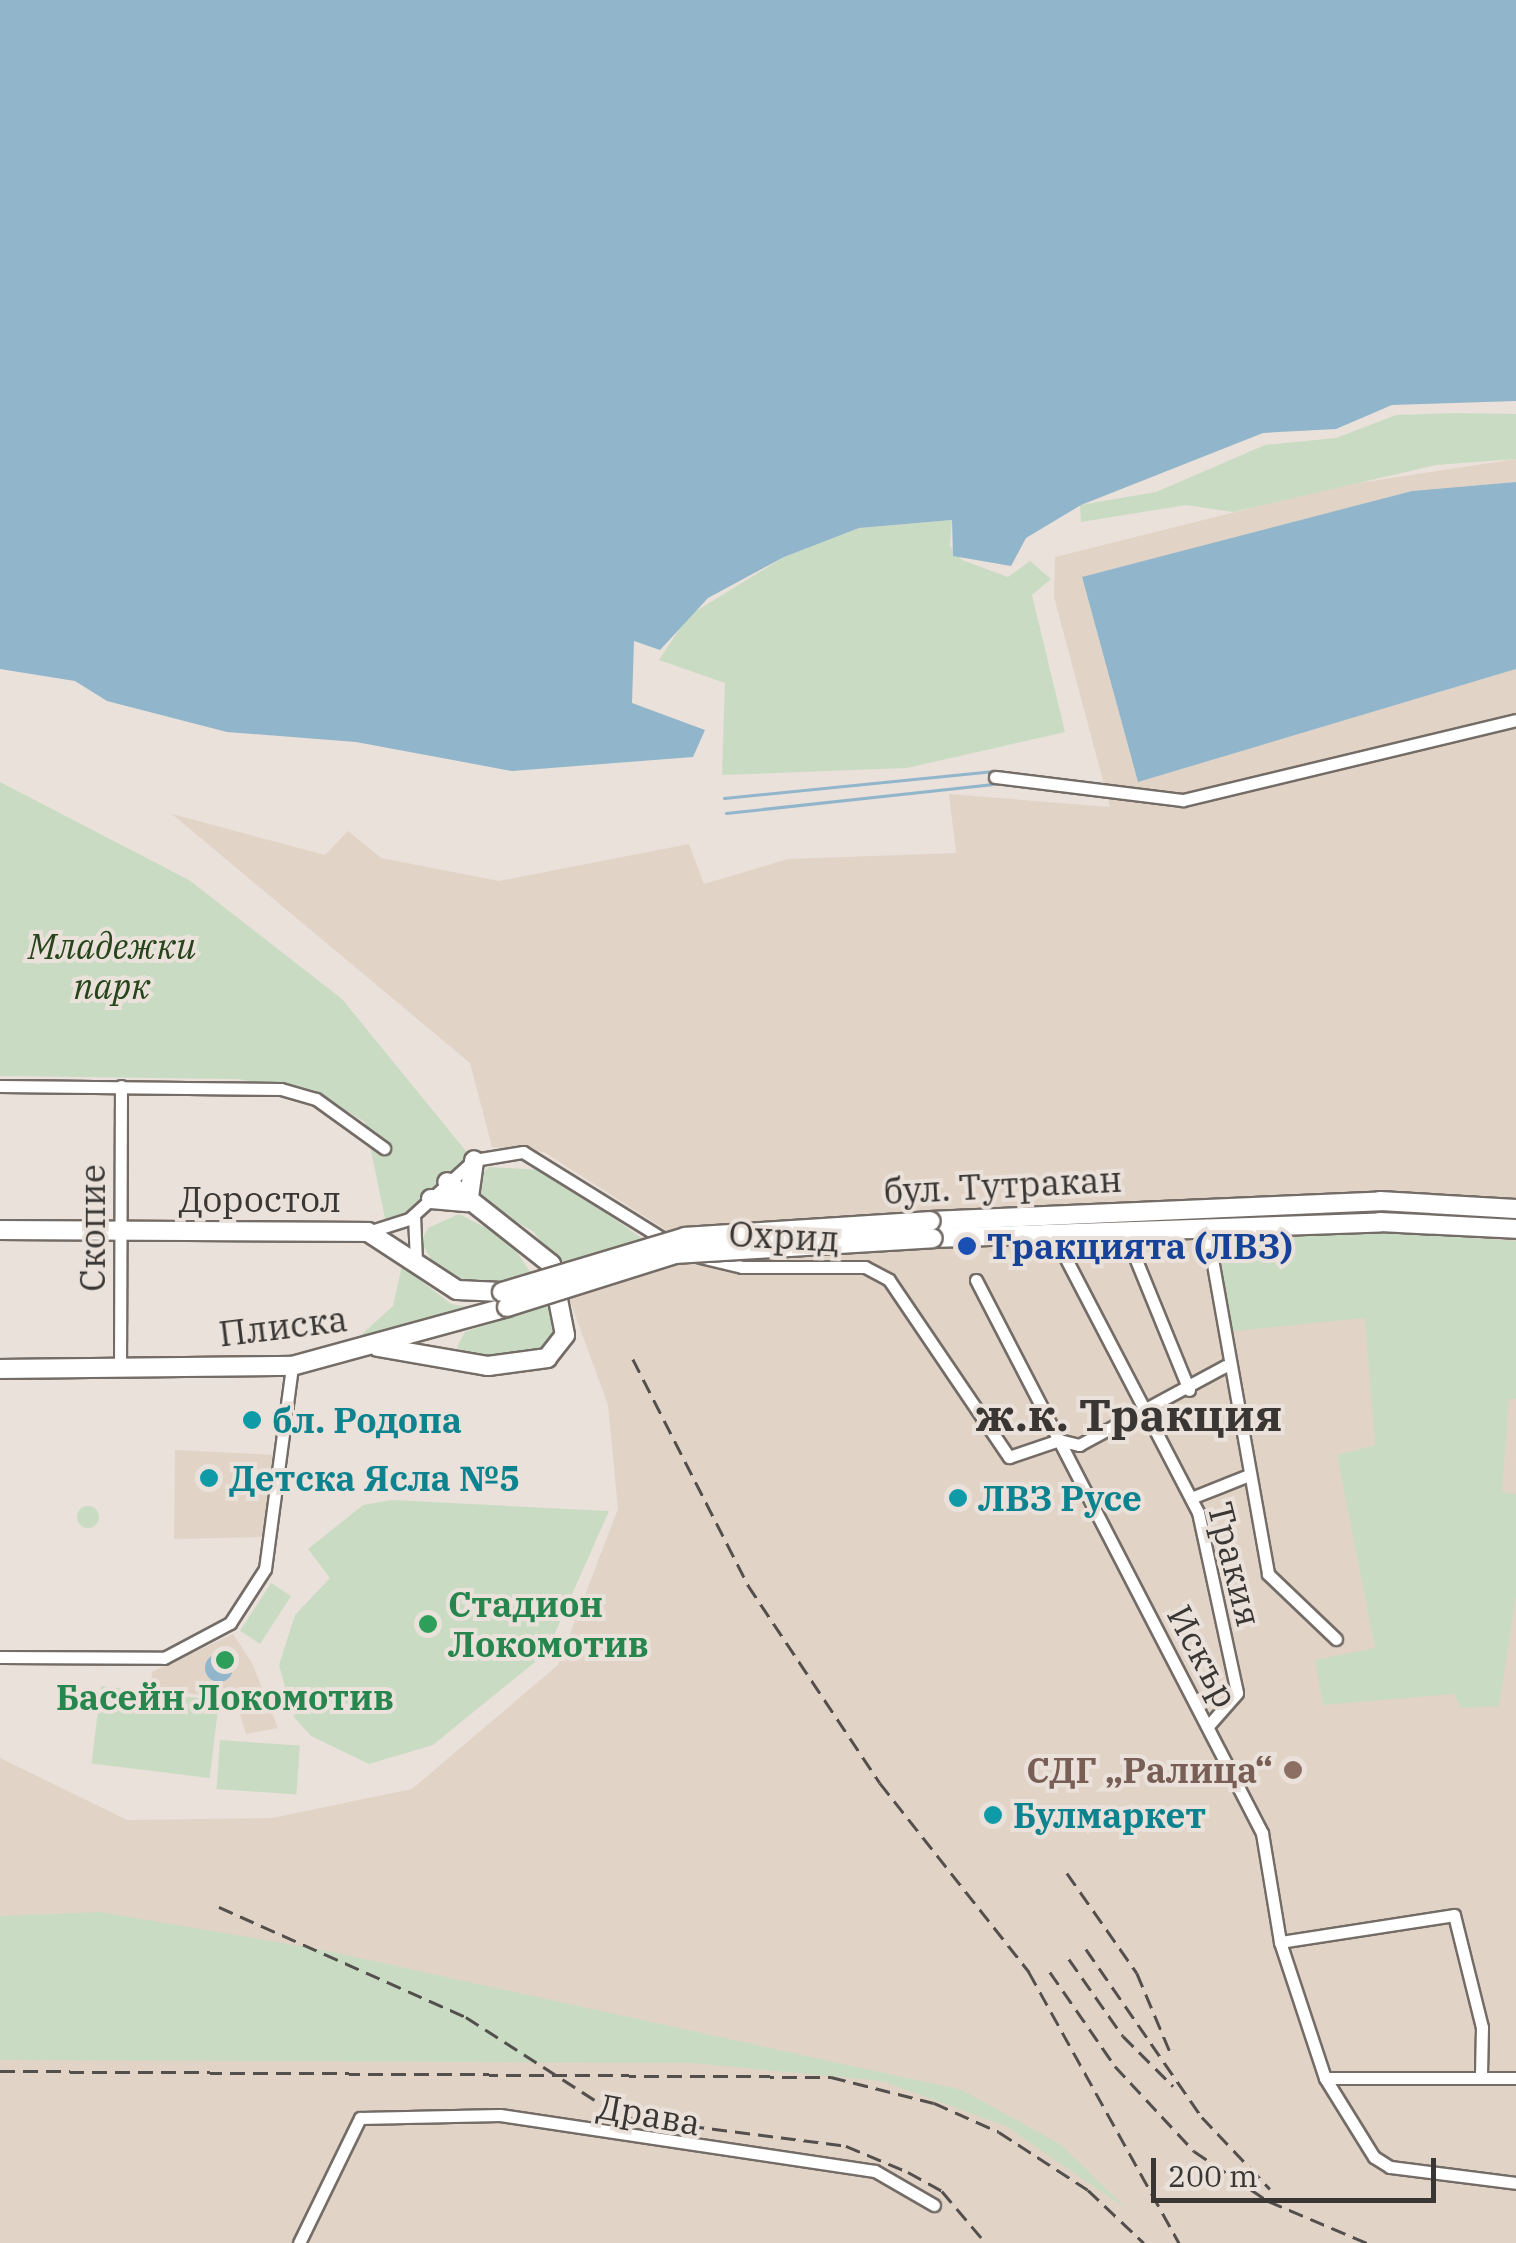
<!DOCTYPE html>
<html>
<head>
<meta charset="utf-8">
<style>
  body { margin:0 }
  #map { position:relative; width:1516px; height:2243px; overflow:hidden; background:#eae1da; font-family:"IBM Plex Serif",serif }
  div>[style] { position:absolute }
  .built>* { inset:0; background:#e2d3c7 }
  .green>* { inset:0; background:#c9dcc3; transform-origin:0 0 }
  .round { border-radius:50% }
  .water>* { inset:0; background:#91b5ca }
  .stream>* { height:2.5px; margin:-1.25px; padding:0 1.25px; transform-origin:1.25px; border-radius:1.25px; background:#91b5ca }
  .roads { filter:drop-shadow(2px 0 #746c66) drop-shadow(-2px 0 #746c66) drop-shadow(0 2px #746c66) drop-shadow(0 -2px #746c66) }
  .street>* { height:11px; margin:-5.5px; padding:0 5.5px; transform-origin:5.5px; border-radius:5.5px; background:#fff }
  .primary>* { height:18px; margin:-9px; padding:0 9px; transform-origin:9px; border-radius:9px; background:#fff }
  .rail>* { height:2.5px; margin-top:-1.25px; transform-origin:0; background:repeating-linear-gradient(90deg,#534f4c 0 15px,transparent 0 23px) }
  .bridges { filter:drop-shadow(2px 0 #746c66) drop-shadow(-2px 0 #746c66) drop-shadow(0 2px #746c66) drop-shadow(0 -2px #746c66) }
  .primary-bridge>* { height:18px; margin:-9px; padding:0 9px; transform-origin:9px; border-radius:9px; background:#fff }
  .dots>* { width:28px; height:28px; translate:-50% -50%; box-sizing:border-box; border:5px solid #eae1da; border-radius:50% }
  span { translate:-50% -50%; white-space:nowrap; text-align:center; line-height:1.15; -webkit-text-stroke:8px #eae1da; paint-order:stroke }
  .park-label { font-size:35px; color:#26451a; font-style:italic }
  .street-label { font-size:35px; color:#393633 }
  .transit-label { font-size:35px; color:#164399; font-weight:700 }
  .left { translate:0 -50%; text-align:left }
  .culture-label { font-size:35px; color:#0d838f; font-weight:700 }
  .leisure-label { font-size:35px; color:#27864d; font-weight:700 }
  .education-label { font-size:35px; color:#785e54; font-weight:700 }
  .right { translate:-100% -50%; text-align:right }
  .district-label { font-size:45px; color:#393633; font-weight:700 }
  .scale { position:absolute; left:1151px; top:2158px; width:285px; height:45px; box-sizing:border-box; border:5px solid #393633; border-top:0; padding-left:12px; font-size:30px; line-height:35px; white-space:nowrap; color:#393633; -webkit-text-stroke:8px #eae1da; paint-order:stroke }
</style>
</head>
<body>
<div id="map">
  <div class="built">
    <div style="clip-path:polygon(1516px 459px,1516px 482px,1412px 491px,1082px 578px,1138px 782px,1516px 669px,1516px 2243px,0 2243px,0 1758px,127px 1820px,272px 1818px,412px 1789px,558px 1665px,618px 1509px,608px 1405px,559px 1271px,680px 1239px,544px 1152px,492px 1147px,470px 1063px,172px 814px,325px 855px,348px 831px,381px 858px,499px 881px,689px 844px,704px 884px,788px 859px,956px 853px,949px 794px,1110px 807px,1054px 597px,1055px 557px,1339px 486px)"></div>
    <div style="clip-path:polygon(175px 1450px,275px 1455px,265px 1537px,174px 1539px)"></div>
    <div style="clip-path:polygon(233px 1634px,252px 1663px,278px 1728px,246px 1734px,235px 1699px,151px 1689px,152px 1672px)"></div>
  </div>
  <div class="green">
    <div style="clip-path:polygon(1455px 413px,1516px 414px,1516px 459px,1436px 465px,1233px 512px,1186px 505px,1081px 522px,1080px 505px,1156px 492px,1265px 445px,1336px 438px,1396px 415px)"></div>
    <div style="clip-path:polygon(952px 520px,950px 546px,962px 560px,1008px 577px,1030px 561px,1051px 579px,1032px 595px,1065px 732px,907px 768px,722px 775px,725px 683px,659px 660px,688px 616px,784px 557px,859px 528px)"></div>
    <div style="clip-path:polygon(0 782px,189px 880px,342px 999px,470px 1156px,387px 1228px,365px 1122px,318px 1094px,238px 1079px,0 1076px)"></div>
    <div style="clip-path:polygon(489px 1167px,545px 1170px,650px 1244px,559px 1268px,534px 1232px,478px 1199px,477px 1179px)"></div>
    <div style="clip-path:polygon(459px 1214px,508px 1239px,531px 1273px,477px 1287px,432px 1261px,421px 1241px,428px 1228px)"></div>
    <div style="clip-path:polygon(1391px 1232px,1516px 1241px,1516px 1399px,1509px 1399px,1502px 1492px,1516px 1494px,1516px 1596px,1499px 1706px,1461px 1708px,1454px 1694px,1323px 1705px,1315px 1660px,1375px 1648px,1337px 1455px,1375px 1445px,1365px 1318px,1226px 1332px,1214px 1235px)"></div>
    <div style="clip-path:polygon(402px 1266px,451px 1304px,479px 1309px,352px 1343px,393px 1306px)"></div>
    <div style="clip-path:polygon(550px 1303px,559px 1329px,541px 1348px,471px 1358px,457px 1347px,465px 1332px)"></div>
    <div style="clip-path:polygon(392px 1500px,609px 1511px,546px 1653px,433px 1745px,369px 1764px,311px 1736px,293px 1716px,279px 1665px,295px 1615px,330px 1578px,308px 1549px,363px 1505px)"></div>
    <div class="round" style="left:77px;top:1506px;width:22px;height:22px"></div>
    <div style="left:271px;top:1583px;width:24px;height:57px;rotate:33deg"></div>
    <div style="left:101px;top:1686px;width:119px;height:78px;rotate:7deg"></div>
    <div style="left:220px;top:1740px;width:80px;height:49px;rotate:4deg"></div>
    <div style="clip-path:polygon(101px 1912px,323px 1950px,962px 2090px,1060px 2144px,1128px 2210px,1006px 2126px,882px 2081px,692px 2063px,0 2060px,0 1916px)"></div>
  </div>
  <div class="water">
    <div style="clip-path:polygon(0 0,1516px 0,1516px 401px,1392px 405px,1336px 429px,1263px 433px,1081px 505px,1026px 538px,1011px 566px,953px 556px,952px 520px,859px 528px,784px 557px,708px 598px,660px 650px,634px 641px,632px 703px,705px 730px,693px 757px,512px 771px,356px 742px,227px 732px,107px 701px,75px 681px,0 669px)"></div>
    <div style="clip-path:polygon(1516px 482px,1516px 669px,1138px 782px,1082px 577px,1412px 491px)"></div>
    <div class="round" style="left:205px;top:1654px;width:28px;height:28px"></div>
  </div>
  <div class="stream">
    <div style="left:724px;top:798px;width:271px;rotate:-5.7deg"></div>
    <div style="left:726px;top:813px;width:271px;rotate:-6.2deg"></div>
  </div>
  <div class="roads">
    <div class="street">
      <div style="left:995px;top:777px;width:189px;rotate:7deg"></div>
      <div style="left:1183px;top:800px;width:342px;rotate:-13.5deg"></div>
      <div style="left:0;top:1086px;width:281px;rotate:0.6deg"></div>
      <div style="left:281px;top:1089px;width:36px;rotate:16deg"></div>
      <div style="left:316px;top:1099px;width:84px;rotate:35.8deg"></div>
      <div style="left:414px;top:1215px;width:45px;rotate:87.5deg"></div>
      <div style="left:1206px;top:1225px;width:354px;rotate:79.9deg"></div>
      <div style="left:1268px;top:1574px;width:94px;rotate:43.7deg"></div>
      <div style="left:368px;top:1232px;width:43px;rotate:-17.6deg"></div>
      <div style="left:409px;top:1219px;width:88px;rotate:-42.2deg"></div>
      <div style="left:474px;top:1160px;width:50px;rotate:-9.3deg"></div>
      <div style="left:523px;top:1152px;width:173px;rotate:31.8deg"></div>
      <div style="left:1132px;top:1250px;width:151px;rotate:67.8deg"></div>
      <div style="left:1063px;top:1253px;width:292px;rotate:62.5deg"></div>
      <div style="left:1198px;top:1512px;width:185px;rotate:77.8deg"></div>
      <div style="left:1237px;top:1693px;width:44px;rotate:131.3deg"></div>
      <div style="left:700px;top:1257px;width:43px;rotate:13.4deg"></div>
      <div style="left:742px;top:1267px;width:123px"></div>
      <div style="left:865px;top:1267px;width:27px;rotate:28deg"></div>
      <div style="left:889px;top:1280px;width:214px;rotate:55.9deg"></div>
      <div style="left:1009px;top:1457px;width:53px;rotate:-18.8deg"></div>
      <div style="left:1059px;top:1440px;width:21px;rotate:14deg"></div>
      <div style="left:1079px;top:1445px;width:166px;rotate:-28.4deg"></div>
      <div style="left:976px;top:1280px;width:623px;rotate:62.65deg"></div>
      <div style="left:1262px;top:1833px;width:110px;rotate:80.6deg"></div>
      <div style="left:1280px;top:1942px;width:143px;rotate:71.7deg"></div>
      <div style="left:1325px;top:2078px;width:93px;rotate:58.2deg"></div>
      <div style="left:1374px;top:2157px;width:19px;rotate:32deg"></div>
      <div style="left:1390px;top:2167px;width:127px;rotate:7.2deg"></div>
      <div style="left:120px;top:1369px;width:283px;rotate:-89.8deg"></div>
      <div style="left:1191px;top:1498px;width:62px;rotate:-21.6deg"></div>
      <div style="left:0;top:1657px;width:164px;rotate:0.3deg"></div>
      <div style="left:164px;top:1658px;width:75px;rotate:-27.9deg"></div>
      <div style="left:230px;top:1623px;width:64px;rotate:-57.1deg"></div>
      <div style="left:265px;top:1569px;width:205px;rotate:-82.4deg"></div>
      <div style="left:1280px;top:1942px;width:176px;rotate:-8.8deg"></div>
      <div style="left:1454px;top:1915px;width:115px;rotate:76deg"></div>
      <div style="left:1482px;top:2027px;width:48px;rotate:91.2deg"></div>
      <div style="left:1325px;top:2078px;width:191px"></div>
      <div style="left:299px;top:2243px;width:139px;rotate:-64deg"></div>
      <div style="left:360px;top:2118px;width:140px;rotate:-1.2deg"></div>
      <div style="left:500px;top:2115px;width:379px;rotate:8.5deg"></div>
      <div style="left:875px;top:2171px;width:68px;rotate:30deg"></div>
    </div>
    <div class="primary">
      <div style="left:469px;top:1197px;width:37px;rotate:-82deg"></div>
      <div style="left:431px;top:1199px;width:37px;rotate:5deg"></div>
      <div style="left:930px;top:1221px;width:450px;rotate:-2.5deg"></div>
      <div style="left:1380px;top:1201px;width:136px;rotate:3.4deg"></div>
      <div style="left:0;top:1230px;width:368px;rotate:0.3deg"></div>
      <div style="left:368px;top:1232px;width:106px;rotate:33.1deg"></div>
      <div style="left:457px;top:1290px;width:45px;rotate:2.5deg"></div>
      <div style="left:933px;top:1238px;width:447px;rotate:-2deg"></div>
      <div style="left:1380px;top:1222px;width:136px;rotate:2.9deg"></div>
      <div style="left:378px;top:1347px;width:112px;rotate:9.8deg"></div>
      <div style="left:488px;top:1366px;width:60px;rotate:-7.7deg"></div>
      <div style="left:547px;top:1358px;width:29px;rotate:-52deg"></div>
      <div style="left:565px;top:1335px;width:72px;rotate:-101.2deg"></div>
      <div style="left:551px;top:1264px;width:132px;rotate:-141.7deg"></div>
      <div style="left:0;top:1369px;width:292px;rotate:-0.6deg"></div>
      <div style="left:292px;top:1366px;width:223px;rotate:-15.3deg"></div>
    </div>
  </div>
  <div class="rail">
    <div style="left:633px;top:1359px;width:254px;rotate:63deg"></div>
    <div style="left:748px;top:1585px;width:238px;rotate:56.3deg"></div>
    <div style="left:880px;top:1783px;width:241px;rotate:51.7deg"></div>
    <div style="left:1029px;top:1972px;width:310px;rotate:61deg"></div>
    <div style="left:1067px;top:1873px;width:122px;rotate:55deg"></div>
    <div style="left:1137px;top:1973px;width:88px;rotate:67.2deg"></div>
    <div style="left:219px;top:1907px;width:270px;rotate:24deg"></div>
    <div style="left:466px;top:2017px;width:184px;rotate:32.8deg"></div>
    <div style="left:621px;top:2117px;width:227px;rotate:7.3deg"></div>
    <div style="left:846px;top:2146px;width:67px;rotate:22.8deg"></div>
    <div style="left:908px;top:2172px;width:39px;rotate:29deg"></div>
    <div style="left:942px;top:2191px;width:68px;rotate:49.8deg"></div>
    <div style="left:1086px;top:1949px;width:204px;rotate:55.4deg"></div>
    <div style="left:1202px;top:2117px;width:99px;rotate:46.6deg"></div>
    <div style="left:1069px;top:1959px;width:94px;rotate:55deg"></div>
    <div style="left:1123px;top:2036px;width:71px;rotate:45deg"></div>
    <div style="left:1050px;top:1972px;width:114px;rotate:55.3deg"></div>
    <div style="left:1115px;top:2066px;width:116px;rotate:47.1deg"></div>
    <div style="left:1194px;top:2151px;width:89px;rotate:34deg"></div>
    <div style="left:1268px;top:2201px;width:108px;rotate:23deg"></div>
    <div style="left:0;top:2071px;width:831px;rotate:0.41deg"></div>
    <div style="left:831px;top:2077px;width:106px;rotate:14.2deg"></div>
    <div style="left:934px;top:2103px;width:71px;rotate:24deg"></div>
    <div style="left:999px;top:2132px;width:106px;rotate:33.1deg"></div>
    <div style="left:1088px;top:2190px;width:77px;rotate:43.4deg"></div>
  </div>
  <div class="bridges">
    <div class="primary-bridge">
      <div style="left:502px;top:1292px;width:191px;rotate:-16.7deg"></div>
      <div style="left:685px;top:1237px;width:246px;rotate:-3.7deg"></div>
      <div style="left:507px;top:1307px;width:176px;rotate:-17.5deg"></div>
      <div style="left:675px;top:1254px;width:258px;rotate:-3.5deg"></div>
    </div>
  </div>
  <div class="dots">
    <div style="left:967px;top:1246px;background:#1a4fb4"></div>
    <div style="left:252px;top:1420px;background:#0f9aa8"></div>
    <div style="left:209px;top:1478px;background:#0f9aa8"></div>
    <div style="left:958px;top:1498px;background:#0f9aa8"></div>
    <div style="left:428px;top:1624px;background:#2e9e5b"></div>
    <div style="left:225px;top:1660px;background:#2e9e5b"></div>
    <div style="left:1293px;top:1770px;background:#8d6e63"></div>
    <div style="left:993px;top:1815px;background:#0f9aa8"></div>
  </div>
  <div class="park-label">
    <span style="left:112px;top:966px">Младежки<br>парк</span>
  </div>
  <div class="street-label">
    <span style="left:1003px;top:1185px;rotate:-3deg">бул. Тутракан</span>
    <span style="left:260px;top:1199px">Доростол</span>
    <span style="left:92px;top:1228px;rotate:-90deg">Скопие</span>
    <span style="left:784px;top:1236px;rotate:3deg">Охрид</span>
    <span style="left:283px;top:1326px;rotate:-7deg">Плиска</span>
    <span style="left:1235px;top:1564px;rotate:76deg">Тракия</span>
    <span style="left:1203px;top:1656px;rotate:62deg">Искър</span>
    <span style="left:649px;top:2114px;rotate:10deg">Драва</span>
  </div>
  <div class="transit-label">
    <span class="left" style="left:987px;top:1246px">Тракцията (ЛВЗ)</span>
  </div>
  <div class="culture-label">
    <span class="left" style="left:272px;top:1420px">бл. Родопа</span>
    <span class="left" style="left:229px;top:1478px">Детска Ясла №5</span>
    <span class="left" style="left:978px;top:1498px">ЛВЗ Русе</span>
    <span class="left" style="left:1013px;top:1815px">Булмаркет</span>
  </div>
  <div class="leisure-label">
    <span class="left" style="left:448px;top:1624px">Стадион<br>Локомотив</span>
    <span style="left:225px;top:1697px">Басейн Локомотив</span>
  </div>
  <div class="education-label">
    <span class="right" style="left:1273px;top:1770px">СДГ „Ралица“</span>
  </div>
  <div class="district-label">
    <span style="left:1129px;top:1415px">ж.к. Тракция</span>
  </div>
  <div class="scale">200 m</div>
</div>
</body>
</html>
